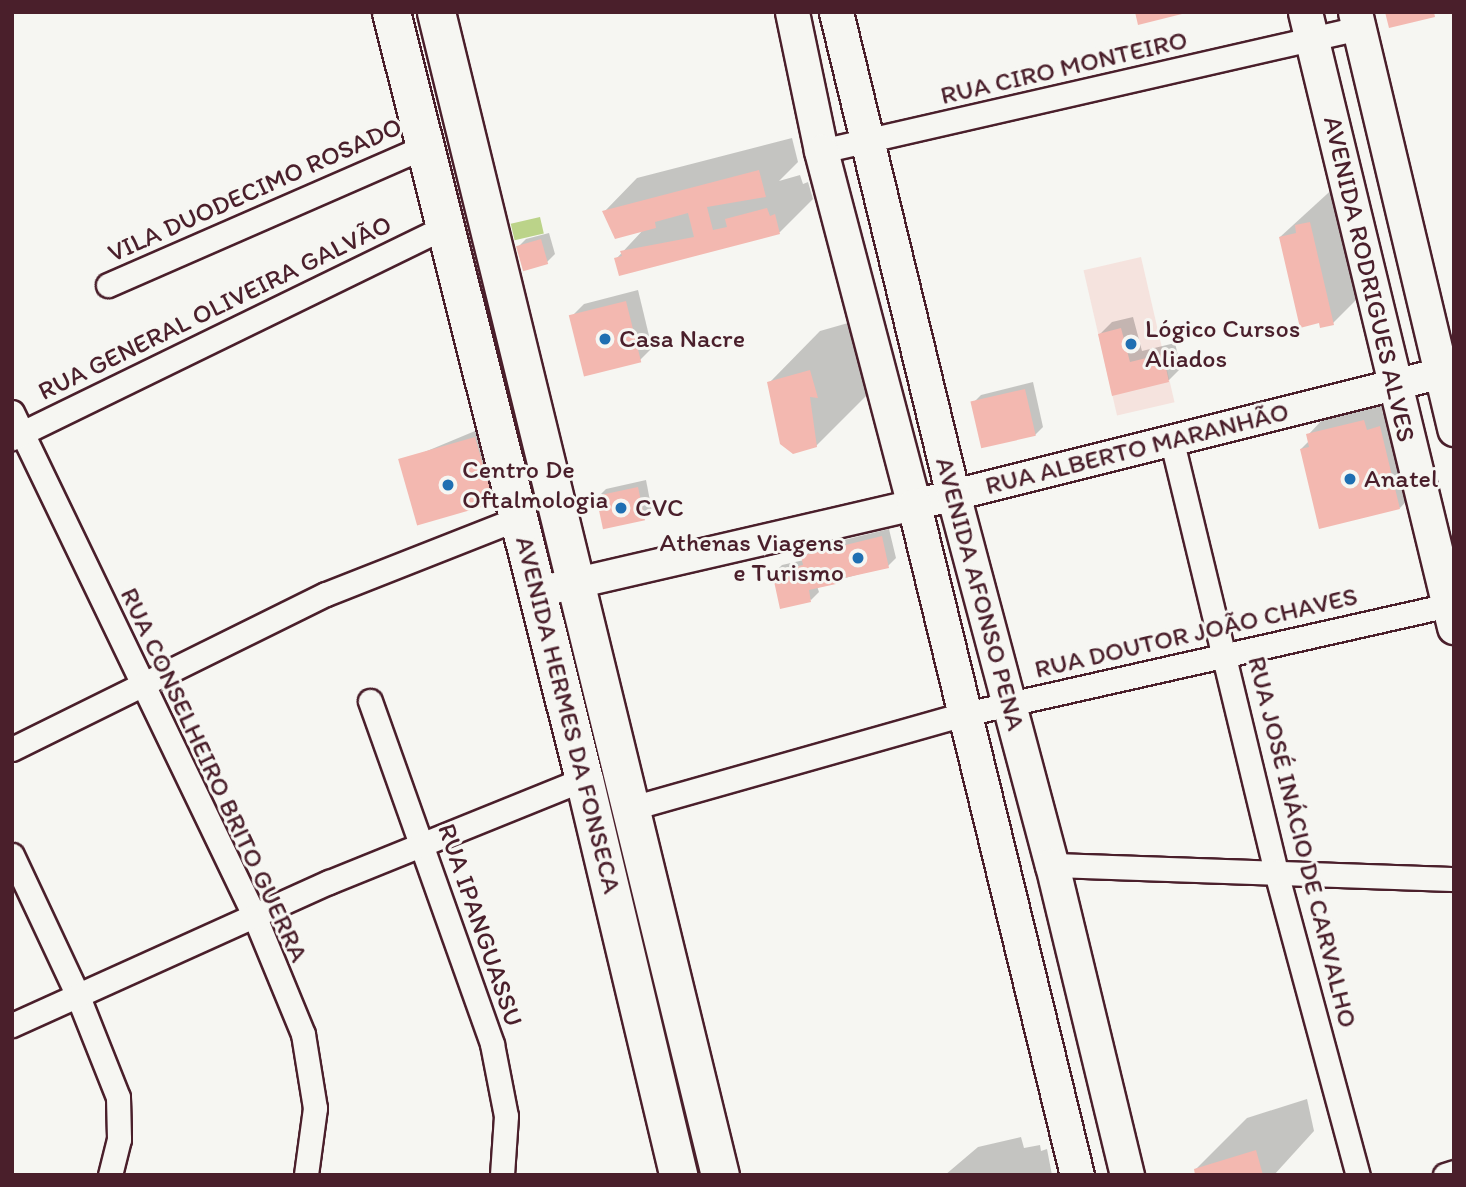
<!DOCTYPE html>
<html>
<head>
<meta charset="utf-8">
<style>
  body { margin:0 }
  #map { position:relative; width:1466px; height:1187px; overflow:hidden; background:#f6f6f2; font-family:Itim,sans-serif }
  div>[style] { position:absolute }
  .built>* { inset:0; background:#f5e3de; transform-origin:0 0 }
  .green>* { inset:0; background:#bbd389; transform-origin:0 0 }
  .shadow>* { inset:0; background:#0003 }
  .building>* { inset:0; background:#f3b8b0; transform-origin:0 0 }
  .roads { filter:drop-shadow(2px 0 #4a1f2b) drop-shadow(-2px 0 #4a1f2b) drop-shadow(0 2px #4a1f2b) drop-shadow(0 -2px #4a1f2b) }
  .minor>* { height:23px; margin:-11.5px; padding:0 11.5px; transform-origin:11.5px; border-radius:11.5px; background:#f6f6f2 }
  .tertiary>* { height:30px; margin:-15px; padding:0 15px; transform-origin:15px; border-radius:15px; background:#f6f6f2 }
  .secondary>* { height:33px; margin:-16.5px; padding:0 16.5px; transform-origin:16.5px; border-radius:16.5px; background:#f6f6f2 }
  .primary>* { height:37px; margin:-18.5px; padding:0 18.5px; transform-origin:18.5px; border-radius:18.5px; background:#f6f6f2 }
  .dots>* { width:19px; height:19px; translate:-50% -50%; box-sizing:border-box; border:4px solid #f6f6f2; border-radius:50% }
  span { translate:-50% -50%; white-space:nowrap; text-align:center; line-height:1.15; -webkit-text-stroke:6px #f6f6f2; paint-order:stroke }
  .street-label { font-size:26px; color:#4a1f2b }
  .poi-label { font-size:26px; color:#4a1f2b }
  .left { translate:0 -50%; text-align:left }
  .right { translate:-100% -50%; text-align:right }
  .frame { position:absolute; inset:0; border:14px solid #4a1f2b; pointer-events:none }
</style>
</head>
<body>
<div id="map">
  <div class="built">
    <div style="left:1141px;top:257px;width:149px;height:59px;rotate:77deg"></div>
  </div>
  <div class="green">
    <div style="left:540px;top:217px;width:17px;height:30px;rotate:77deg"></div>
  </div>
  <div class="shadow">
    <div style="clip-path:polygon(792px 138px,798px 162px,779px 181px,800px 175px,803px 184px,808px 182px,813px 199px,780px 232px,616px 259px,644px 229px,604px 212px,637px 178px)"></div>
    <div style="clip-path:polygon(1338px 184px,1375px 281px,1333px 323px,1280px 237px)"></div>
    <div style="clip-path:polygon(549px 233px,555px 254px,547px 262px,518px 247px,526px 239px)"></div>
    <div style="clip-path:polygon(638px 290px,652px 348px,640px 360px,571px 317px,584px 304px)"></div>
    <div style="clip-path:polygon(1133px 317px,1142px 351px,1175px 343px,1181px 368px,1169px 380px,1113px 394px,1100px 334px,1112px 322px)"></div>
    <div style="clip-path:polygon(862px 319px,868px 394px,816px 446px,769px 383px,820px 331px)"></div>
    <div style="clip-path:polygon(1033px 382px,1043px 427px,1035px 435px,973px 403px,981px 395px)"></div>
    <div style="clip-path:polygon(1381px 404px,1383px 414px,1396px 411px,1416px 491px,1400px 508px,1301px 449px,1309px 441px,1308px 435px,1324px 418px)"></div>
    <div style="clip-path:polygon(487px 426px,505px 489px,493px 502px,403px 468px,415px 456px)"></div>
    <div style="clip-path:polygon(646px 480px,652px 511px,644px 518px,598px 497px,606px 489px)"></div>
    <div style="clip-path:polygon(889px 529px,896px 558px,888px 566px,817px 586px,819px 592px,811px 600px,774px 573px,782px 565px,804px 560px,811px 548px)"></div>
    <div style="clip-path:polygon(1307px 1099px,1314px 1131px,1274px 1175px,1195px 1175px,1196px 1169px,1247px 1118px)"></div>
    <div style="clip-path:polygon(1021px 1137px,1024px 1148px,1040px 1145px,1041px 1151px,1047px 1149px,1052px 1175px,945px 1175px,978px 1147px)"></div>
  </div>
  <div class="building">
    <div style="clip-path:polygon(1135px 12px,1185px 12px,1186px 13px,1138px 25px)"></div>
    <div style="clip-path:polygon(1385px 12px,1434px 12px,1435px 17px,1389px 28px)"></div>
    <div style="clip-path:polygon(759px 170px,766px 197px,707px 207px,713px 230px,727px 227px,725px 219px,767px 208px,770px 216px,775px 214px,780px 234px,619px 276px,614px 258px,622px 256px,620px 251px,694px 237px,688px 213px,655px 222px,656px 228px,615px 239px,602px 211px)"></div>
    <div style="clip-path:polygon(1310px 222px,1334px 325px,1320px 328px,1319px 323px,1300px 328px,1279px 237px,1296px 233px,1295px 225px)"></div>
    <div style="left:541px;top:239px;width:26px;height:26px;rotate:74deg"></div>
    <div style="left:626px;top:301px;width:63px;height:59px;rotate:76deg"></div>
    <div style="clip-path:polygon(1121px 328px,1130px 362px,1163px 354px,1169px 382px,1112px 396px,1098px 334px)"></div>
    <div style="clip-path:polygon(810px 370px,818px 398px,810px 397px,817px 447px,793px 454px,780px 444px,767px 382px)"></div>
    <div style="left:1025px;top:389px;width:48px;height:56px;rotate:77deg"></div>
    <div style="clip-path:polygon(1364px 420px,1367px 430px,1380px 426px,1400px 509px,1319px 529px,1300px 449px,1309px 447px,1306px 434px)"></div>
    <div style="left:475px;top:437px;width:69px;height:80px;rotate:74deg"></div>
    <div style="left:638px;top:487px;width:34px;height:43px;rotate:78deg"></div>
    <div style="clip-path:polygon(882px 536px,889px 568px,835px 580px,836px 584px,809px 590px,811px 602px,780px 609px,772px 572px,803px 565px,801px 556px)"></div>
    <div style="clip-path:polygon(1256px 1150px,1263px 1175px,1195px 1175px,1194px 1169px)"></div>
  </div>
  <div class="roads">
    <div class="minor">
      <div style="left:821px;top:151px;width:552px;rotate:-12.88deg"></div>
      <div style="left:108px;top:285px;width:345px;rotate:-23.6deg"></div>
      <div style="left:12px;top:412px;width:558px;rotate:64.31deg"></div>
      <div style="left:254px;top:915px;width:129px;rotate:67.6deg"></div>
      <div style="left:303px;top:1034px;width:75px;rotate:80.8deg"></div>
      <div style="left:315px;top:1108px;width:68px;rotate:97.7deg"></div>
      <div style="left:12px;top:438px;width:479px;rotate:-26deg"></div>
      <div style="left:1172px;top:442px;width:442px;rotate:76.4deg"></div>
      <div style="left:1276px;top:872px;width:314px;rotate:74.9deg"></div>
      <div style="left:370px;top:701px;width:364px;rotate:70.4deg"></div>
      <div style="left:492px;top:1044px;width:73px;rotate:79deg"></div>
      <div style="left:506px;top:1116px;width:59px;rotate:93.9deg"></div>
      <div style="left:12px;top:749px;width:350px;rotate:-26.3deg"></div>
      <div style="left:326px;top:594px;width:207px;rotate:-21.5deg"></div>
      <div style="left:632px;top:808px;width:346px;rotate:-15.8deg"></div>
      <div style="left:965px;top:714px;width:495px;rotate:-12.7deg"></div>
      <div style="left:12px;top:855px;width:153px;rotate:64.9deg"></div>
      <div style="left:77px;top:994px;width:111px;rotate:68.3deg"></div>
      <div style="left:118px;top:1097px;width:42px;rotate:88.6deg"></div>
      <div style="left:119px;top:1139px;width:37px;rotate:104deg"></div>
      <div style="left:1052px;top:865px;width:402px;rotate:2deg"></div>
      <div style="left:12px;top:1025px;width:348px;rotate:-24.3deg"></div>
      <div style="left:329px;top:882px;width:275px;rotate:-22deg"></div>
      <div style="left:1445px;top:1175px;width:9px;rotate:-18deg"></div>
    </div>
    <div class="tertiary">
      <div style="left:555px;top:588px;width:368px;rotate:-13deg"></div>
      <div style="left:914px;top:505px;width:557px;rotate:-14.04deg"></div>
    </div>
    <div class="secondary">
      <div style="left:792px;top:12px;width:142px;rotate:78.2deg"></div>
      <div style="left:821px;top:151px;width:366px;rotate:75.3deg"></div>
      <div style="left:914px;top:505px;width:690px;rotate:76.33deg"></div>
      <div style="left:836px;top:12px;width:496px;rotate:76.4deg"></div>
      <div style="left:953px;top:494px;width:384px;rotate:75.1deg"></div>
      <div style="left:1052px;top:865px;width:319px;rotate:76.4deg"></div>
      <div style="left:1305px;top:12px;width:633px;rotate:76.38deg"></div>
      <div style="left:1355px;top:12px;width:429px;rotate:76.6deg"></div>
    </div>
    <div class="primary">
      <div style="left:391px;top:12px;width:791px;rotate:75.88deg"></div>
      <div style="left:584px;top:779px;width:407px;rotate:76.6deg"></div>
      <div style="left:436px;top:12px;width:1197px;rotate:76.28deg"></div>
    </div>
  </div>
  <div class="dots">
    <div style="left:605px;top:339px;background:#1f6fb2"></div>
    <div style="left:1131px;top:344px;background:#1f6fb2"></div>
    <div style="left:1350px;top:479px;background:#1f6fb2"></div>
    <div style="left:448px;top:485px;background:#1f6fb2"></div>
    <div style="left:621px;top:508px;background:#1f6fb2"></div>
    <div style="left:858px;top:558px;background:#1f6fb2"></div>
  </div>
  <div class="street-label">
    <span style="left:1064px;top:68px;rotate:-13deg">RUA CIRO MONTEIRO</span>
    <span style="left:255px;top:190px;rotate:-24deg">VILA DUODECIMO ROSADO</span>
    <span style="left:1369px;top:279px;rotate:77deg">AVENIDA RODRIGUES ALVES</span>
    <span style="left:215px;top:308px;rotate:-26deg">RUA GENERAL OLIVEIRA GALVÃO</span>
    <span style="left:1137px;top:449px;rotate:-14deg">RUA ALBERTO MARANHÃO</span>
    <span style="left:980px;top:594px;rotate:75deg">AVENIDA AFONSO PENA</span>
    <span style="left:1196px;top:633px;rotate:-13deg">RUA DOUTOR JOÃO CHAVES</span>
    <span style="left:568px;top:715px;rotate:76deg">AVENIDA HERMES DA FONSECA</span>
    <span style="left:214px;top:775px;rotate:65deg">RUA CONSELHEIRO BRITO GUERRA</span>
    <span style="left:1302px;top:842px;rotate:76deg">RUA JOSÉ INÁCIO DE CARVALHO</span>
    <span style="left:480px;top:925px;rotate:71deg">RUA IPANGUASSU</span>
  </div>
  <div class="poi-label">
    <span class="left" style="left:1145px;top:344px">Lógico Cursos<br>Aliados</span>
    <span class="left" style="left:619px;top:339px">Casa Nacre</span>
    <span class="left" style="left:462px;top:485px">Centro De<br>Oftalmologia</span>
    <span class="left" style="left:1364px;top:479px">Anatel</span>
    <span class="left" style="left:635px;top:508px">CVC</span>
    <span class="right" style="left:844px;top:558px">Athenas Viagens<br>e Turismo</span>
  </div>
  <div class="frame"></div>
</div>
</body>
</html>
